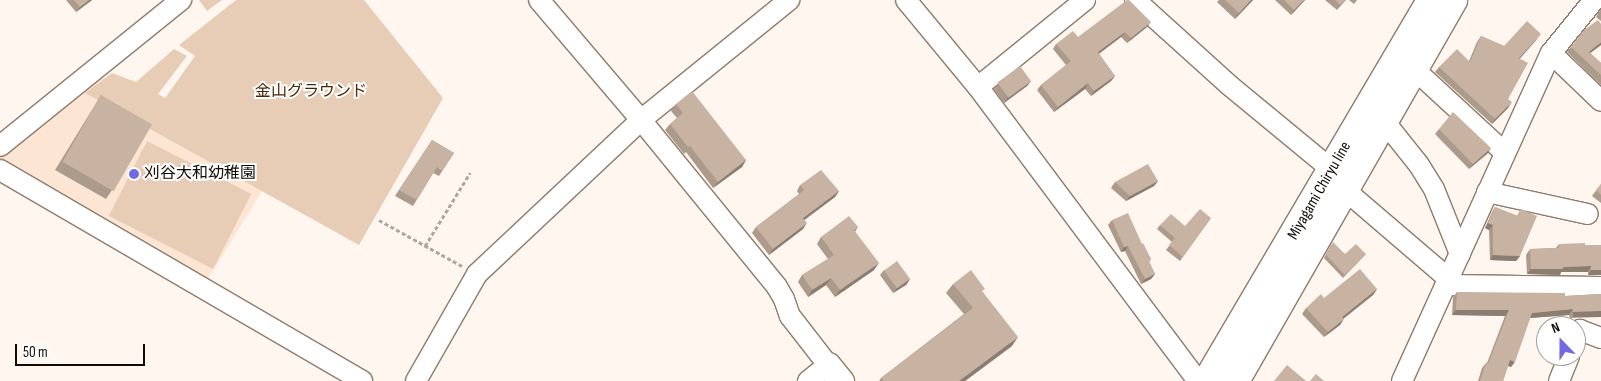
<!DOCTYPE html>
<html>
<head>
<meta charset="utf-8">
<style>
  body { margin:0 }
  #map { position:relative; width:1601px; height:381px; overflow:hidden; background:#fff6ef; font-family:"Sofia Sans Condensed","Noto Sans JP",sans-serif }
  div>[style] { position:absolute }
  .built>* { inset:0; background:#fde5d3 }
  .green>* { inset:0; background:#e7ccb6; transform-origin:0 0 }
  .path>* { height:3px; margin-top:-1.5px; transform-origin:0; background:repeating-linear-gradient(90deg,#ada59f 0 4px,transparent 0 6.5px) }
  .roads { filter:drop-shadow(1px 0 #8f7b6b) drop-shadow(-1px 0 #8f7b6b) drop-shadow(0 1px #8f7b6b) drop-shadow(0 -1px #8f7b6b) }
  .minor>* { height:20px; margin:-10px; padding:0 10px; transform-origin:10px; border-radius:10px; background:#fff }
  .tertiary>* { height:25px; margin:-12.5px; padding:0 12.5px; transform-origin:12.5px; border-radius:12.5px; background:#fff }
  .secondary>* { height:28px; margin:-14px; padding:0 14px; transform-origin:14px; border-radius:14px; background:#fff }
  .wall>* { inset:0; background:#ac9a8b }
  .shaded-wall>* { inset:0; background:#8c7d71; transform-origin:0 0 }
  .building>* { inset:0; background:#c8b3a2; transform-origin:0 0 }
  .dots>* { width:14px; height:14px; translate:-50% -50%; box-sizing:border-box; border:2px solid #fff; border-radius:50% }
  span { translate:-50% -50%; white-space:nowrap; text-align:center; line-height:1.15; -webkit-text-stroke:4px #fff; paint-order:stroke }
  .park-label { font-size:16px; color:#4c2906 }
  .poi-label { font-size:16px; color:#110a05 }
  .left { translate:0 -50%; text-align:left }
  .street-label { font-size:16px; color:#110a05 }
  .north { position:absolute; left:1536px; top:316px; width:50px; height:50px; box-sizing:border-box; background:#fff; border:1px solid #a09d9b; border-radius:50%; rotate:338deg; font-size:14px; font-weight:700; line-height:20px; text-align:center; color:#110a05 }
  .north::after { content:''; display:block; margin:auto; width:18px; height:22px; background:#726ae5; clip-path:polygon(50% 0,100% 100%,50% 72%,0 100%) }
  .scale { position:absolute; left:15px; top:344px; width:130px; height:22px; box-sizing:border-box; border:2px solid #110a05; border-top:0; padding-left:6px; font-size:15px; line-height:18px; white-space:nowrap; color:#110a05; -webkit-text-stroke:4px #fff; paint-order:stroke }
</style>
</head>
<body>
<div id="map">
  <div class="built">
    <div style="clip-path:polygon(98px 75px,264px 188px,206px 282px,0 160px,0 155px)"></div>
  </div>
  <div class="green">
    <div style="clip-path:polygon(199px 0,222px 0,207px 11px)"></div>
    <div style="clip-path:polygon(236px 0,364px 0,443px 98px,359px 245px,85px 93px,112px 73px,136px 82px,174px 49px,187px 56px,158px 94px,165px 98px,195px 56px,179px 45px)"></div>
    <div style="left:147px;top:141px;width:117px;height:84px;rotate:27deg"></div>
  </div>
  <div class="path">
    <div style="left:379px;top:220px;width:95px;rotate:29deg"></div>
    <div style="left:425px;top:246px;width:86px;rotate:-58.3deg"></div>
  </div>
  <div class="roads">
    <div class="minor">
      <div style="left:539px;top:0;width:157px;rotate:49.6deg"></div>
      <div style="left:641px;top:120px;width:215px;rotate:50.8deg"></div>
      <div style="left:777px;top:287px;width:14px;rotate:60deg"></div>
      <div style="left:784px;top:299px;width:18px;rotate:71deg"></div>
      <div style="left:790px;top:316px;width:62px;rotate:52.2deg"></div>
      <div style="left:828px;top:365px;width:26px;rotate:141deg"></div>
      <div style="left:906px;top:0;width:113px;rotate:50.4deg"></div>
      <div style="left:978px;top:87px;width:367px;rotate:53.2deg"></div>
      <div style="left:1135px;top:0;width:127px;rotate:42.1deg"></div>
      <div style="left:1229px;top:85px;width:134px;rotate:39.5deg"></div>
      <div style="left:1551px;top:53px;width:69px;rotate:43.8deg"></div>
      <div style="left:1414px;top:69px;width:122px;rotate:42.7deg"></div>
      <div style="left:978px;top:87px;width:138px;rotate:-39.1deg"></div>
      <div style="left:1384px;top:121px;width:56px;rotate:51.5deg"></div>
      <div style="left:1419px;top:165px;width:28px;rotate:58deg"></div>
      <div style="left:1434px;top:189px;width:70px;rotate:68.2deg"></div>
      <div style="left:0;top:146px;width:233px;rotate:-38.9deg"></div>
      <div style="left:0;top:170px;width:419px;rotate:30.2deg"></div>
      <div style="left:1345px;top:190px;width:137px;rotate:40.6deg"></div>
      <div style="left:1487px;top:192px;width:103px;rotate:12.3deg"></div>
      <div style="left:1446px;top:285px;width:155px;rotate:0.7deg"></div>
      <div style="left:1576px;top:339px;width:10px;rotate:-66deg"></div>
      <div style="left:1580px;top:330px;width:22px;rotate:21deg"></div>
      <div style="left:416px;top:381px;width:123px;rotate:-60.3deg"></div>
      <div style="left:477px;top:274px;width:225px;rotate:-43.2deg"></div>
      <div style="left:641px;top:120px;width:191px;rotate:-39deg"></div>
      <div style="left:1402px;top:381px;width:360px;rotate:-65.6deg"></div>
      <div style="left:1551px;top:53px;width:68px;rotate:-50.9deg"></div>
      <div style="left:1559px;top:381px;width:27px;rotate:-68deg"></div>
    </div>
    <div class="tertiary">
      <div style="left:828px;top:365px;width:21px;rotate:51deg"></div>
    </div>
    <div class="secondary">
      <div style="left:1207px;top:381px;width:442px;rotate:-59.5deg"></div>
      <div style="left:1235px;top:381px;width:439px;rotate:-60.2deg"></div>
    </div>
  </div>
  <div class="wall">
    <div style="clip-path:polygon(66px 0,92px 0,76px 12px)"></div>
    <div style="clip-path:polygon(1219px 0,1253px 0,1235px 19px,1217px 2px)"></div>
    <div style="clip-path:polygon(1275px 0,1305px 0,1291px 15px)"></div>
    <div style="clip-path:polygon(1325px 0,1346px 0,1337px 10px)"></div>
    <div style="clip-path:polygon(1349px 0,1357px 0,1354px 4px)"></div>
    <div style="clip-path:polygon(1601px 9px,1601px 21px,1596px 17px)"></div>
    <div style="clip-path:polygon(1147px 27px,1127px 43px,1121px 37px,1099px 54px,1115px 76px,1111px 81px,1091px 96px,1085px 89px,1054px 112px,1037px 90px,1041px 85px,1066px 65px,1053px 49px,1056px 44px,1078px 37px)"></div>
    <div style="clip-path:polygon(1481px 36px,1504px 46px,1537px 39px,1520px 58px,1508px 99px,1508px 108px,1492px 124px,1435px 72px,1439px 67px,1469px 61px,1477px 42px)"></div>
    <div style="clip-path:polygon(1601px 45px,1590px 53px,1601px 63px,1601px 85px,1567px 52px,1571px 47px)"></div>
    <div style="clip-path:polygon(1031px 81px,1027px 86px,1004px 103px,994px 89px,998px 84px)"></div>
    <div style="clip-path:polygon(101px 95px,112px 190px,106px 199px,55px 170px,95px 105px)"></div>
    <div style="clip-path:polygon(676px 104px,746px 160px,742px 167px,713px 188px,686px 152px,684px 154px,665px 130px,670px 124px,677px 118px,671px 111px)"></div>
    <div style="clip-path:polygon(1439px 129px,1488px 153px,1469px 169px,1435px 134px)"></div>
    <div style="clip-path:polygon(432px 140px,454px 153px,439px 176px,433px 173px,413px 206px,395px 196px)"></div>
    <div style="clip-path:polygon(1158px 181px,1154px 186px,1126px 201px,1111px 188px,1115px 182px)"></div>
    <div style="clip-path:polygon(1601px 184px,1601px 203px,1592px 196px)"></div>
    <div style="clip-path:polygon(800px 185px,839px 191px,835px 197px,804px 220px,803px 229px,769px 255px,752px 233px,756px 227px,799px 194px,797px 191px)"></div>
    <div style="clip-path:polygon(1495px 207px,1517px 216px,1521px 209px,1520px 256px,1516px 261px,1490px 260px,1489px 230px,1485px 228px,1492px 212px)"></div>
    <div style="clip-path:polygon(1211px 218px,1180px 261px,1166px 250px,1172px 242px,1157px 229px,1160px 225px,1185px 226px)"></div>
    <div style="clip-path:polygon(1112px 220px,1142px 244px,1151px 259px,1149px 262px,1155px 274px,1151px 279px,1141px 284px,1125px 251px,1121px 252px,1108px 225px)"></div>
    <div style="clip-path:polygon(858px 227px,855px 232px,874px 270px,835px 297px,826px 285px,808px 297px,798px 282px,802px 275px,828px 259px,817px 244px,821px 237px)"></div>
    <div style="clip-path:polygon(1559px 244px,1585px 245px,1601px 245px,1601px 275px,1588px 275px,1588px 272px,1561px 272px,1560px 275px,1527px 274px,1526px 255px,1530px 249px,1556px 248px)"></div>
    <div style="clip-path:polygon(1331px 245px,1345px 254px,1366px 254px,1343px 278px,1324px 258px)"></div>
    <div style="clip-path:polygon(884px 270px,910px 279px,906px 285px,893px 293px,880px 275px)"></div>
    <div style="clip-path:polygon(953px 284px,983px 292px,1012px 346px,965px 381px,879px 381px,881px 378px,964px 314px,946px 293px)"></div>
    <div style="clip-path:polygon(1377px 289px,1373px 295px,1343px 319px,1340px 325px,1324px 337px,1302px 314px,1306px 308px,1324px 298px)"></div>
    <div style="clip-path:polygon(1457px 292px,1565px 296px,1601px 294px,1601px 317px,1570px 318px,1569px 315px,1530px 318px,1511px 367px,1508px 366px,1503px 381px,1478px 381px,1482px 368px,1486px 363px,1487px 363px,1505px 316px,1452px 315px,1453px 297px)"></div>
  </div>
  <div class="shaded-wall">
    <div style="clip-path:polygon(89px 0,92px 0,76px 12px,80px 7px)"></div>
    <div style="clip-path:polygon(1251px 0,1253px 0,1235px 19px,1239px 13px)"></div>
    <div style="clip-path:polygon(1304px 0,1305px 0,1291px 15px,1294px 10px)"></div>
    <div style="clip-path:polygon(1151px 22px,1147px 27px,1127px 43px,1131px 38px)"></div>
    <div style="clip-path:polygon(1125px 32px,1121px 37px,1094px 57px,1098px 52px)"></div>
    <div style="clip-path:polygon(1541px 34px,1537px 39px,1516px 63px,1519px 58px)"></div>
    <div style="clip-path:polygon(1601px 42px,1601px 45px,1585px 57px,1589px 52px)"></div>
    <div style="clip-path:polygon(1115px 76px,1111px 81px,1091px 96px,1094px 91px)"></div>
    <div style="clip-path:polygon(1031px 81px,1027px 86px,1004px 103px,1008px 97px)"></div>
    <div style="clip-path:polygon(1088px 83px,1085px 89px,1054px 112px,1058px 107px)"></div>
    <div style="clip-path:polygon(1512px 102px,1508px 108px,1492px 124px,1495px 119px)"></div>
    <div style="clip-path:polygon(1491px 148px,1488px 153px,1469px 169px,1473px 164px)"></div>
    <div style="clip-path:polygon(746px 160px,742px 167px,713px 188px,718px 182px)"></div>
    <div style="clip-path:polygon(1158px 181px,1154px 186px,1126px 201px,1130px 196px)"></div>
    <div style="clip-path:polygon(839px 191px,835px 197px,799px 224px,803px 218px)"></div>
    <div style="clip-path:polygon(807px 223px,803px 229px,769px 255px,773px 249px)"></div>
    <div style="clip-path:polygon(1488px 223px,1493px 225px,1489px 230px,1485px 228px)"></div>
    <div style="clip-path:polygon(1128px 246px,1125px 251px,1121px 252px,1124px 247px)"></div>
    <div style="clip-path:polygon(1493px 255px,1520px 256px,1516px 261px,1490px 260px)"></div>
    <div style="clip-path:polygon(879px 263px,874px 270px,835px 297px,840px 290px)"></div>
    <div style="clip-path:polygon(1591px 266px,1588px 272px,1561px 272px,1560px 275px,1527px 274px,1531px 269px)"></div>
    <div style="clip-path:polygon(1591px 270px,1601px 270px,1601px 275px,1588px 275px)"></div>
    <div style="clip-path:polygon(1155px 274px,1151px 279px,1141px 284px,1145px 279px)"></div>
    <div style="clip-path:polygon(831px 278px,826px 285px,808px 297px,812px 290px)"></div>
    <div style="clip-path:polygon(910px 279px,906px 285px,893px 293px,897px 288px)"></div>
    <div style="clip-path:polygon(1377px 289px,1373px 295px,1338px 323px,1342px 317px)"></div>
    <div style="clip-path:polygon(1573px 309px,1569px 315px,1529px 318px,1532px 313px)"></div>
    <div style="clip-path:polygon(1456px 310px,1509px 310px,1505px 316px,1452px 315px)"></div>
    <div style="left:1601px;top:311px;width:6px;height:28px;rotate:90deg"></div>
    <div style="clip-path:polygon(1344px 319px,1340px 325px,1324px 337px,1328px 332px)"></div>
    <div style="clip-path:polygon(1018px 337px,1012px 346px,965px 381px,959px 381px)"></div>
    <div style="clip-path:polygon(1510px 360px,1515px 362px,1511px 367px,1506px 365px)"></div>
  </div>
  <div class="building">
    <div style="clip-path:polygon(74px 0,89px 0,80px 7px)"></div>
    <div style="clip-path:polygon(1127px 0,1129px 0,1151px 22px,1131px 38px,1125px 32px,1098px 52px,1115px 76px,1094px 91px,1088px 83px,1058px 107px,1041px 85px,1071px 61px,1056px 44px,1073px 31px,1078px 37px)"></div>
    <div style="clip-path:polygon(1225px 0,1251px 0,1239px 13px)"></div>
    <div style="clip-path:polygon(1284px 0,1304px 0,1294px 10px)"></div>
    <div style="clip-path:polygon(1335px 0,1345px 0,1340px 5px)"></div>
    <div style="clip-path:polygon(1598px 20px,1601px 24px,1601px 42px,1589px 52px,1601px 63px,1601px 75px,1571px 47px,1584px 30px)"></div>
    <div style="clip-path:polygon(1527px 21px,1541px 34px,1519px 58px,1528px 63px,1508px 99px,1512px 102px,1495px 119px,1439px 67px,1457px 49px,1470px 62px,1481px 36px,1504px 46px)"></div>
    <div style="left:1020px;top:66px;width:19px;height:28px;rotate:54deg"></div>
    <div style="clip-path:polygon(692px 91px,746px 160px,718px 182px,690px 146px,688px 147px,670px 124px,683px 113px,676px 104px)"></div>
    <div style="left:101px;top:95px;width:59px;height:77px;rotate:30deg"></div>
    <div style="clip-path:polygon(1453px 112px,1491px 148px,1473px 164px,1439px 129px)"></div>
    <div style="clip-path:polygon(432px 140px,454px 153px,442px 171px,437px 167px,417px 200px,399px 190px)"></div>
    <div style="clip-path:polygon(1148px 164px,1158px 181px,1130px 196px,1115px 182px)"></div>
    <div style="clip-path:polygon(821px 170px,839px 191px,803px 218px,807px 223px,773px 249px,756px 227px,804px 190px,800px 185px)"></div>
    <div style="clip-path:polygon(1601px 184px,1601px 195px,1596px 190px)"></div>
    <div style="clip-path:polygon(1495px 207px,1518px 216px,1521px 209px,1537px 216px,1520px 256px,1493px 255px,1493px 225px,1488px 223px)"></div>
    <div style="clip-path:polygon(1200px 209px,1211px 218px,1183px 257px,1169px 245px,1175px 238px,1160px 225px,1171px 214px,1185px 226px)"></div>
    <div style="clip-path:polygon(1128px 213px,1142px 244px,1143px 243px,1151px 259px,1149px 261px,1155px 274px,1145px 279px,1128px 246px,1124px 247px,1112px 220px)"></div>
    <div style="clip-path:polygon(849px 216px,858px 227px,854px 230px,879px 263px,840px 290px,831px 278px,812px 290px,802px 275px,834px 255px,821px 237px)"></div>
    <div style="clip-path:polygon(1333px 242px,1345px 254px,1356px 244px,1366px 254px,1345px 275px,1326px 255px)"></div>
    <div style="clip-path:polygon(1585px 243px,1585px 245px,1601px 245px,1601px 270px,1591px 270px,1591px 266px,1563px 267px,1563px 269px,1531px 269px,1530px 249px,1559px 248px,1559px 244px)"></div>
    <div style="left:897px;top:261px;width:22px;height:16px;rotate:54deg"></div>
    <div style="clip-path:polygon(1360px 269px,1377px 289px,1342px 317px,1344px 319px,1328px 332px,1306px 308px,1321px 294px,1324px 298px)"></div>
    <div style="clip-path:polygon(971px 270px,985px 289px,982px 291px,1018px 337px,959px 381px,884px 381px,881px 378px,973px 308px,953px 284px)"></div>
    <div style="clip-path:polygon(1457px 292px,1565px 293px,1565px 296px,1601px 294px,1601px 311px,1573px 312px,1573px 309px,1532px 313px,1515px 362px,1510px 360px,1503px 381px,1480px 381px,1486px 363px,1488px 364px,1509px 310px,1456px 310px)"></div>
    <div style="clip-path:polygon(1287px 365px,1306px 381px,1274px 381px)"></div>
    <div style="clip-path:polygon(1316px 374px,1324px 381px,1310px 381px)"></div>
  </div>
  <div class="dots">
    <div style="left:134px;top:174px;background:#726ae5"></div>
  </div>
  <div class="park-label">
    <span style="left:311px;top:92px">金山グラウンド</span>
  </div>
  <div class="poi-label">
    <span class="left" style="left:144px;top:174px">刈谷大和幼稚園</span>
  </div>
  <div class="street-label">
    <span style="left:1320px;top:191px;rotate:-60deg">Miyagami Chiryu line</span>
  </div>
  <div class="north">N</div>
  <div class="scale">50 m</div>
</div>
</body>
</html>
